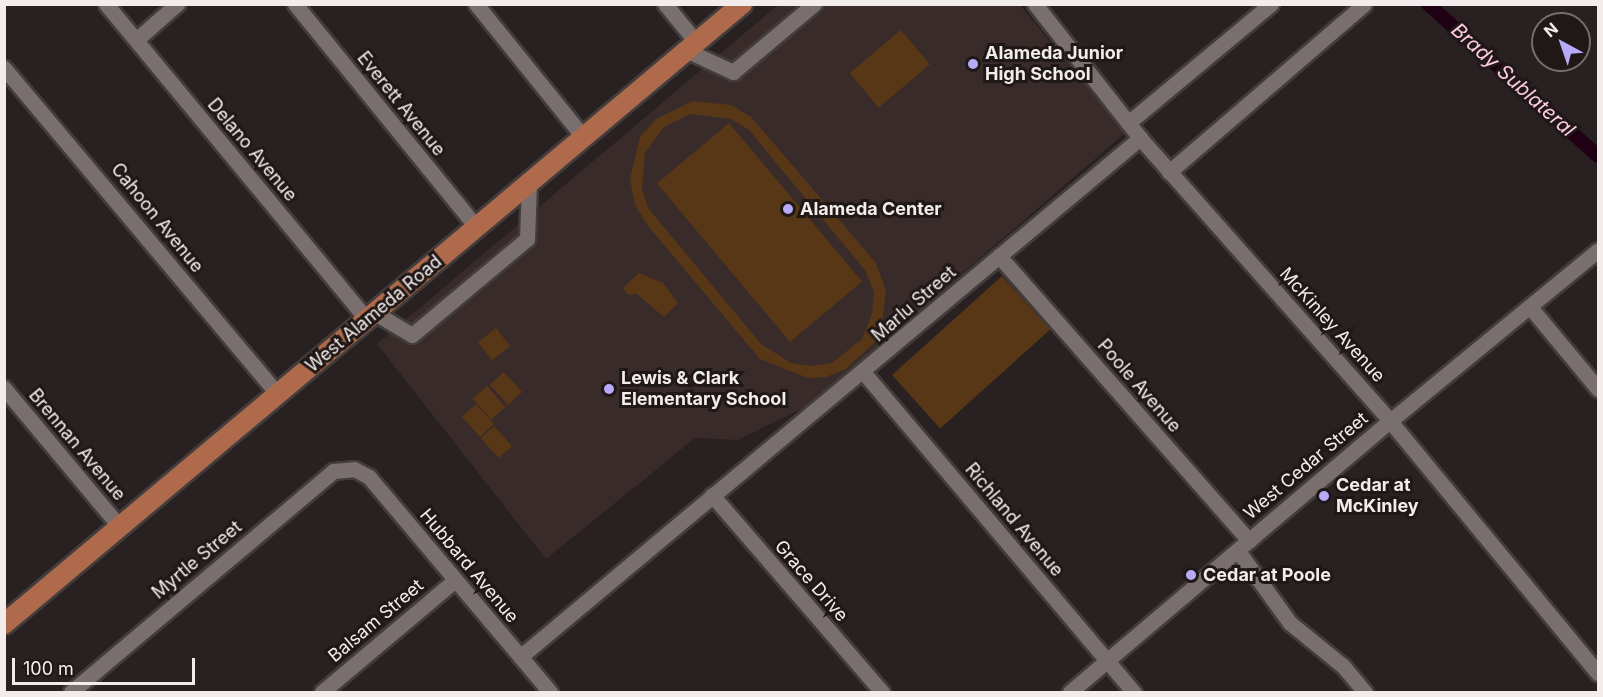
<!DOCTYPE html>
<html>
<head>
<meta charset="utf-8">
<style>
  body { margin:0 }
  #map { position:relative; width:1603px; height:697px; overflow:hidden; background:#292121; font-family:Inter,sans-serif }
  div>[style] { position:absolute }
  .built>* { inset:0; background:#392b2a }
  .green>* { inset:0; background:#583716; transform-origin:0 0 }
  .canal>* { height:14px; margin:-7px; padding:0 7px; transform-origin:7px; border-radius:7px; background:#200013 }
  .roads { filter:drop-shadow(2px 0 #423d3c) drop-shadow(-2px 0 #423d3c) drop-shadow(0 2px #423d3c) drop-shadow(0 -2px #423d3c) }
  .minor>* { height:15px; margin:-7.5px; padding:0 7.5px; transform-origin:7.5px; border-radius:7.5px; background:#786f6e }
  .major>* { height:20px; margin:-10px; padding:0 10px; transform-origin:10px; border-radius:10px; background:#af6a4c }
  .dots>* { width:16px; height:16px; translate:-50% -50%; box-sizing:border-box; border:3px solid #1f1817; border-radius:50% }
  span { translate:-50% -50%; white-space:nowrap; text-align:center; line-height:1.15; -webkit-text-stroke:6px #1f1817; paint-order:stroke }
  .poi-label { font-size:18px; color:#f2edec; font-weight:700 }
  .left { translate:0 -50%; text-align:left }
  .street-label { font-size:18px; color:#f2edec }
  .water-label { font-size:20px; color:#fecae4; font-style:italic }
  .frame { position:absolute; inset:0; border:6px solid #f2edec; pointer-events:none }
  .north { position:absolute; left:1531px; top:12px; width:60px; height:60px; box-sizing:border-box; background:#1f1817; border:2px solid #736d6c; border-radius:50%; rotate:320deg; font-size:16px; font-weight:700; line-height:24px; text-align:center; color:#f2edec }
  .north::after { content:''; display:block; margin:auto; width:21px; height:27px; background:#b7abf8; clip-path:polygon(50% 0,100% 100%,50% 72%,0 100%) }
  .scale { position:absolute; left:12px; top:658px; width:183px; height:27px; box-sizing:border-box; border:3px solid #f2edec; border-top:0; padding-left:8px; font-size:18px; line-height:21px; white-space:nowrap; color:#f2edec; -webkit-text-stroke:4px #1f1817; paint-order:stroke }
</style>
</head>
<body>
<div id="map">
  <div class="built">
    <div style="clip-path:polygon(778px 5px,1020px 5px,1125px 133px,811px 404px,738px 440px,695px 438px,546px 559px,377px 344px)"></div>
  </div>
  <div class="green">
    <div style="left:901px;top:30px;width:45px;height:67px;rotate:50deg"></div>
    <div style="clip-path:polygon(evenodd,693px 101px,731px 105px,751px 117px,876px 263px,886px 291px,882px 323px,875px 342px,846px 369px,826px 377px,808px 378px,760px 359px,648px 226px,635px 205px,630px 179px,640px 137px,656px 119px,693px 101px,690px 114px,731px 119px,749px 130px,865px 270px,874px 292px,872px 314px,862px 339px,832px 363px,811px 366px,791px 363px,761px 344px,648px 208px,642px 189px,645px 153px,664px 127px,690px 114px)"></div>
    <div style="left:729px;top:123px;width:207px;height:94px;rotate:50deg"></div>
    <div style="clip-path:polygon(639px 273px,663px 283px,678px 303px,664px 317px,637px 294px,629px 295px,623px 288px)"></div>
    <div style="left:1002px;top:276px;width:72px;height:148px;rotate:48deg"></div>
    <div style="left:496px;top:328px;width:23px;height:23px;rotate:52deg"></div>
    <div style="left:504px;top:372px;width:27px;height:19px;rotate:48deg"></div>
    <div style="left:487px;top:386px;width:28px;height:19px;rotate:49deg"></div>
    <div style="left:476px;top:404px;width:27px;height:19px;rotate:48deg"></div>
    <div style="left:494px;top:426px;width:27px;height:18px;rotate:48deg"></div>
  </div>
  <div class="canal">
    <div style="left:1428px;top:4px;width:228px;rotate:41.8deg"></div>
  </div>
  <div class="roads">
    <div class="minor">
      <div style="left:106px;top:4px;width:410px;rotate:50.4deg"></div>
      <div style="left:295px;top:4px;width:289px;rotate:50.9deg"></div>
      <div style="left:476px;top:4px;width:172px;rotate:51.1deg"></div>
      <div style="left:665px;top:4px;width:50px;rotate:50.6deg"></div>
      <div style="left:1035px;top:4px;width:170px;rotate:51.9deg"></div>
      <div style="left:1140px;top:138px;width:378px;rotate:48.5deg"></div>
      <div style="left:1390px;top:421px;width:327px;rotate:50.5deg"></div>
      <div style="left:136px;top:40px;width:55px;rotate:-41.3deg"></div>
      <div style="left:688px;top:51px;width:50px;rotate:25deg"></div>
      <div style="left:733px;top:72px;width:106px;rotate:-40deg"></div>
      <div style="left:4px;top:68px;width:426px;rotate:50deg"></div>
      <div style="left:1128px;top:123px;width:186px;rotate:-39.8deg"></div>
      <div style="left:1169px;top:172px;width:257px;rotate:-40.7deg"></div>
      <div style="left:999px;top:256px;width:379px;rotate:48.7deg"></div>
      <div style="left:1530px;top:307px;width:107px;rotate:50.3deg"></div>
      <div style="left:375px;top:313px;width:43px;rotate:30.7deg"></div>
      <div style="left:412px;top:335px;width:150px;rotate:-39.9deg"></div>
      <div style="left:527px;top:239px;width:55px;rotate:-87.9deg"></div>
      <div style="left:864px;top:373px;width:418px;rotate:49.8deg"></div>
      <div style="left:4px;top:388px;width:181px;rotate:50.2deg"></div>
      <div style="left:712px;top:495px;width:260px;rotate:49.2deg"></div>
      <div style="left:1238px;top:551px;width:89px;rotate:54.2deg"></div>
      <div style="left:1290px;top:623px;width:68px;rotate:39.1deg"></div>
      <div style="left:1343px;top:666px;width:34px;rotate:50deg"></div>
      <div style="left:520px;top:657px;width:809px;rotate:-39.93deg"></div>
      <div style="left:71px;top:692px;width:343px;rotate:-40.1deg"></div>
      <div style="left:333px;top:471px;width:21px;rotate:-5deg"></div>
      <div style="left:354px;top:469px;width:17px;rotate:28deg"></div>
      <div style="left:369px;top:477px;width:281px;rotate:49.9deg"></div>
      <div style="left:322px;top:692px;width:174px;rotate:-40.1deg"></div>
      <div style="left:1070px;top:692px;width:419px;rotate:-40.3deg"></div>
      <div style="left:1390px;top:421px;width:269px;rotate:-39.4deg"></div>
    </div>
    <div class="major">
      <div style="left:4px;top:624px;width:964px;rotate:-40.03deg"></div>
    </div>
  </div>
  <div class="dots">
    <div style="left:973px;top:64px;background:#b7abf8"></div>
    <div style="left:788px;top:209px;background:#b7abf8"></div>
    <div style="left:609px;top:389px;background:#b7abf8"></div>
    <div style="left:1324px;top:496px;background:#b7abf8"></div>
    <div style="left:1191px;top:575px;background:#b7abf8"></div>
  </div>
  <div class="poi-label">
    <span class="left" style="left:985px;top:64px">Alameda Junior<br>High School</span>
    <span class="left" style="left:800px;top:209px">Alameda Center</span>
    <span class="left" style="left:621px;top:389px">Lewis &amp; Clark<br>Elementary School</span>
    <span class="left" style="left:1336px;top:496px">Cedar at<br>McKinley</span>
    <span class="left" style="left:1203px;top:575px">Cedar at Poole</span>
  </div>
  <div class="street-label">
    <span style="left:401px;top:104px;rotate:51deg">Everett Avenue</span>
    <span style="left:252px;top:150px;rotate:50deg">Delano Avenue</span>
    <span style="left:157px;top:218px;rotate:51deg">Cahoon Avenue</span>
    <span style="left:914px;top:304px;rotate:-41deg">Marlu Street</span>
    <span style="left:374px;top:314px;rotate:-40deg">West Alameda Road</span>
    <span style="left:1332px;top:325px;rotate:48deg">McKinley Avenue</span>
    <span style="left:1139px;top:386px;rotate:49deg">Poole Avenue</span>
    <span style="left:77px;top:445px;rotate:50deg">Brennan Avenue</span>
    <span style="left:1306px;top:466px;rotate:-40deg">West Cedar Street</span>
    <span style="left:1014px;top:520px;rotate:50deg">Richland Avenue</span>
    <span style="left:197px;top:560px;rotate:-40deg">Myrtle Street</span>
    <span style="left:469px;top:566px;rotate:50deg">Hubbard Avenue</span>
    <span style="left:811px;top:581px;rotate:49deg">Grace Drive</span>
    <span style="left:376px;top:621px;rotate:-40deg">Balsam Street</span>
  </div>
  <div class="water-label">
    <span style="left:1513px;top:80px;rotate:42deg">Brady Sublateral</span>
  </div>
  <div class="frame"></div>
  <div class="north">N</div>
  <div class="scale">100 m</div>
</div>
</body>
</html>
